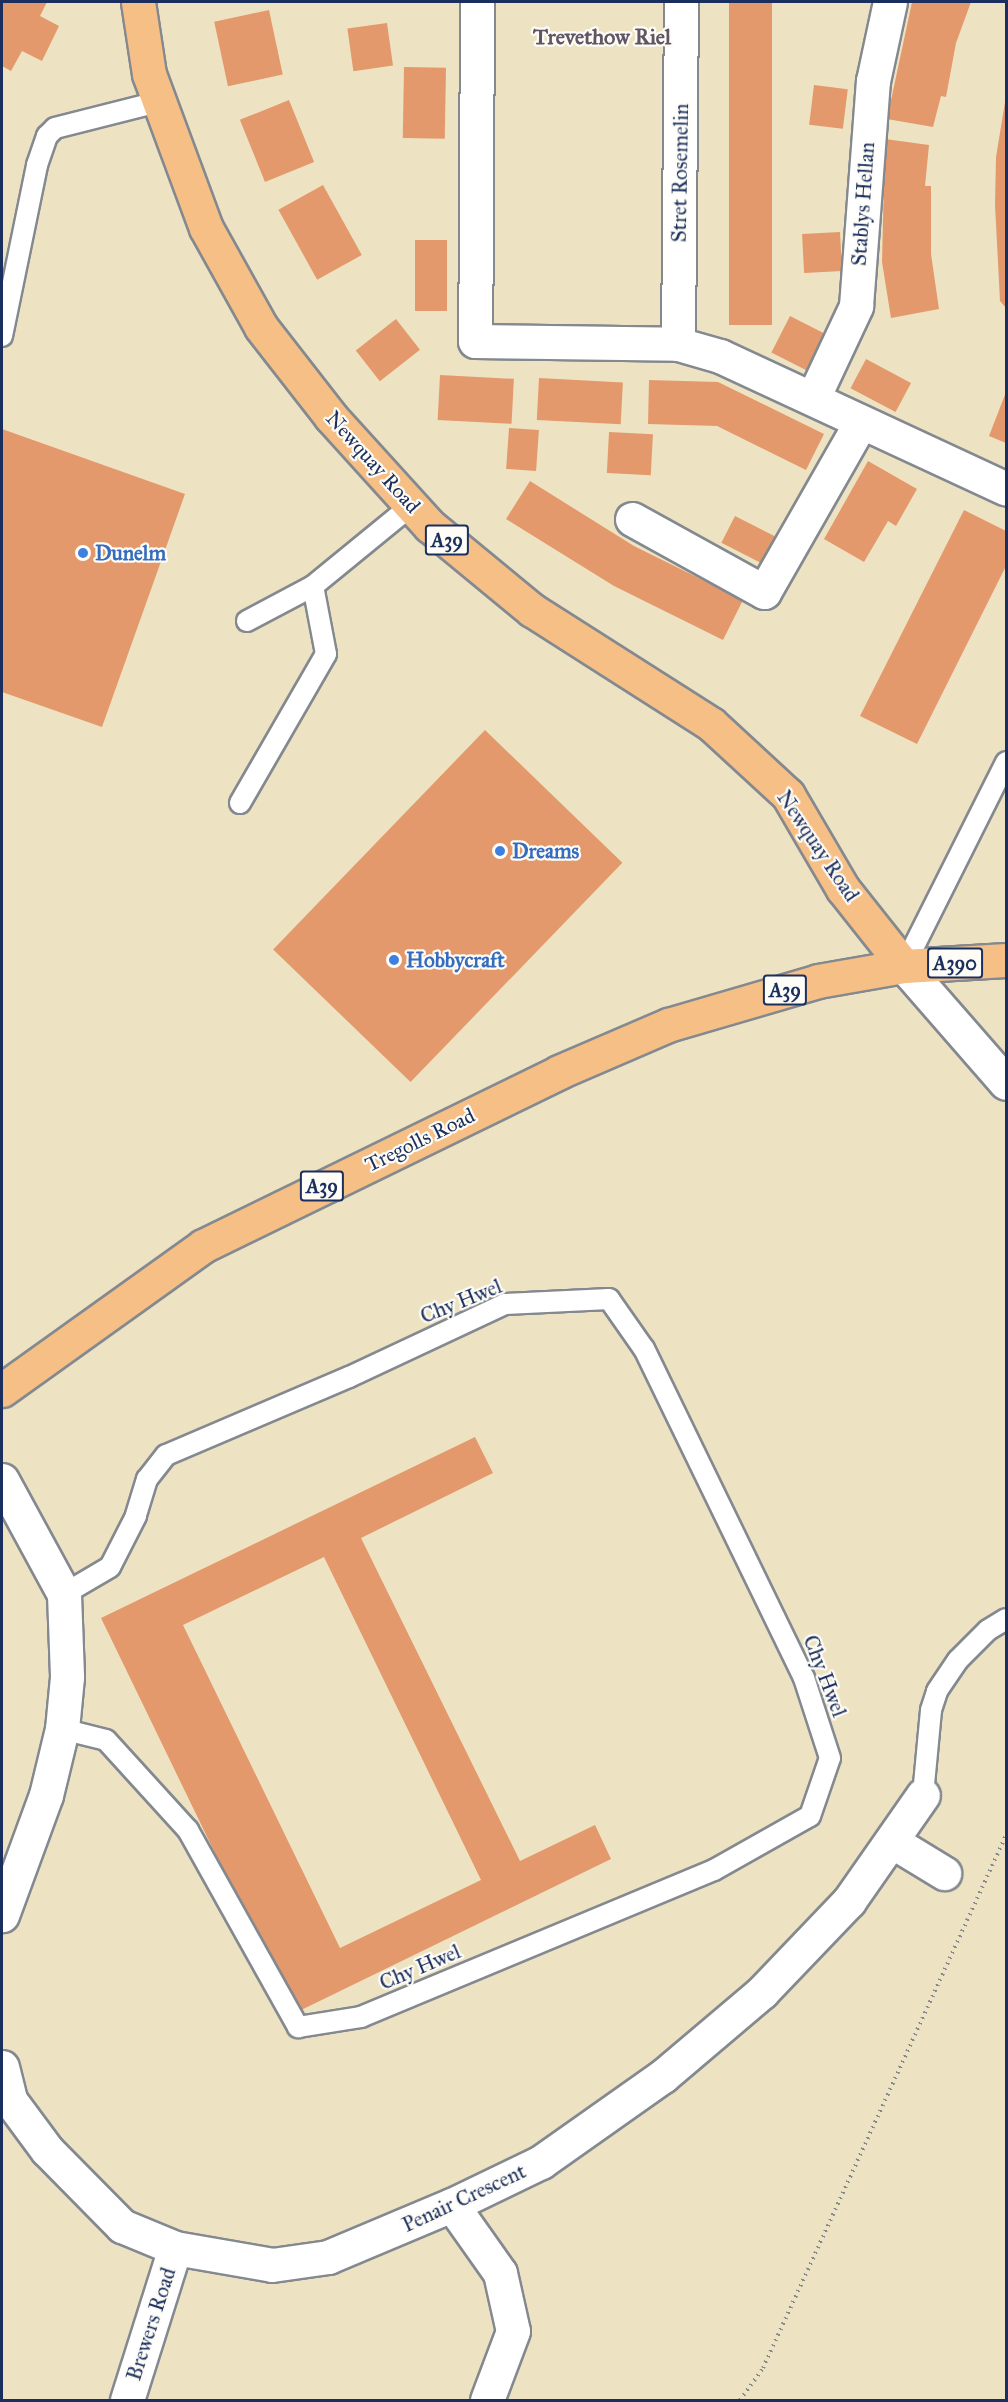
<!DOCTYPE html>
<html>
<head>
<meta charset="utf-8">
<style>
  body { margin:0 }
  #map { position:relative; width:1008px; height:2402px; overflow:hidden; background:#ede3c3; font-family:"IM FELL Great Primer",serif }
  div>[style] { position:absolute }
  .building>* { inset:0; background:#e4996c; transform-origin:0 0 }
  .path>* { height:4px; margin-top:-2px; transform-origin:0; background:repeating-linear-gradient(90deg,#848990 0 1.5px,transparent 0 6px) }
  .roads { filter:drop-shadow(2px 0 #848990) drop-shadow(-2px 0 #848990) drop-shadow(0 2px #848990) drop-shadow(0 -2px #848990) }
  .service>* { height:20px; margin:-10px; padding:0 10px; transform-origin:10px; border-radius:10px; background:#fff }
  .minor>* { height:33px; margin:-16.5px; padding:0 16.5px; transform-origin:16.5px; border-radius:16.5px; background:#fff }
  .trunk>* { height:33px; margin:-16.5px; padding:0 16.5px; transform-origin:16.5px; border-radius:16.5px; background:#f5bf86 }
  .dots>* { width:16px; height:16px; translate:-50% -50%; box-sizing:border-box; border:3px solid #fdfcf7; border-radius:50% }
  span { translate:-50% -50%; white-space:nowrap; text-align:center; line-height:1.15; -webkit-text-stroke:4.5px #fdfcf7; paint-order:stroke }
  .shield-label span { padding:2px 4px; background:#fdfcf7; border:2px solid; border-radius:4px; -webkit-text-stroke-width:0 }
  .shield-label { font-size:20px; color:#1b2f5e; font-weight:700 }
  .street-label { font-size:21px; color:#1b2f5e }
  .shop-label { font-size:21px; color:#366cbe; font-weight:700 }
  .left { translate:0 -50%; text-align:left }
  .neighbourhood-label { font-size:22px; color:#615463; font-weight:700 }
  .frame { position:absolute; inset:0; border:3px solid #1b2f5e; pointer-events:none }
</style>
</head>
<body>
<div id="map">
  <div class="building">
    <div style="clip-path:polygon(2px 2px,47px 2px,40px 16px,59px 26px,42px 61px,22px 51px,11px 71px,2px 66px)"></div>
    <div style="left:729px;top:2px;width:43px;height:323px"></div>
    <div style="clip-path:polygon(912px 2px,971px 2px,956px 43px,946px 97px,941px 96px,933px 127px,887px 119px)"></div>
    <div style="left:269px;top:10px;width:66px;height:56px;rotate:78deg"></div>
    <div style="left:387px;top:23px;width:43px;height:40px;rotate:82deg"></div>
    <div style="left:404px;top:67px;width:42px;height:71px;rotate:1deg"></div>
    <div style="left:814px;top:85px;width:34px;height:40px;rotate:7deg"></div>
    <div style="clip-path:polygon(1006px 96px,1006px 308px,1000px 301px,995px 205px,996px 157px)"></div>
    <div style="left:289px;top:100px;width:67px;height:53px;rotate:68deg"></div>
    <div style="clip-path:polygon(885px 139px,929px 145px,925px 186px,931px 186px,931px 254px,939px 309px,891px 318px,882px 262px)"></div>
    <div style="left:323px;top:185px;width:80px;height:51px;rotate:61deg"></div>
    <div style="left:840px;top:232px;width:39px;height:38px;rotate:87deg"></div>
    <div style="left:415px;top:240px;width:32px;height:71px"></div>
    <div style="left:790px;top:316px;width:42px;height:41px;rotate:27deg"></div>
    <div style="left:396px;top:319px;width:39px;height:51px;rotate:52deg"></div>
    <div style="left:866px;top:359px;width:51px;height:33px;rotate:28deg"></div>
    <div style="left:440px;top:375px;width:74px;height:45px;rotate:3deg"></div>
    <div style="left:539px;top:378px;width:84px;height:42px;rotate:3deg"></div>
    <div style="clip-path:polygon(649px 380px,718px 382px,824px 434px,806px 470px,717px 426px,648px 424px)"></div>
    <div style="clip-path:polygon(1006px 392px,1006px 443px,989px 436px)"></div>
    <div style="left:509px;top:428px;width:30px;height:41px;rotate:4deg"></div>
    <div style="clip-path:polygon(2px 429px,185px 494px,102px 727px,2px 692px)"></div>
    <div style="left:609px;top:432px;width:44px;height:41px;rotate:3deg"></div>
    <div style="clip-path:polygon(868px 461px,917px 489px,896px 526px,888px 521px,864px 562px,824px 539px)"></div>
    <div style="clip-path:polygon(530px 481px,634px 546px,743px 600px,723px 640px,614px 586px,506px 519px)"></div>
    <div style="clip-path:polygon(964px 510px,1006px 531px,1006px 566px,917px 744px,860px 716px)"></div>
    <div style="left:735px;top:516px;width:48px;height:30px;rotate:27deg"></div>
    <div style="left:485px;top:730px;width:191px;height:305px;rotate:44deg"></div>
    <div style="clip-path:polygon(evenodd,475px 1437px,493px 1473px,361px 1538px,520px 1861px,595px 1825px,611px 1859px,293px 2014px,101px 1618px,475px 1437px,324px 1557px,481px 1880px,340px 1948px,183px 1625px,324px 1557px)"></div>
  </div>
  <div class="path">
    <div style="left:740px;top:2400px;width:39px;rotate:-54deg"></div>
    <div style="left:763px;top:2368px;width:586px;rotate:-65.49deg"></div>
  </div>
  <div class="roads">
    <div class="service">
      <div style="left:2px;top:336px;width:175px;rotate:-78.4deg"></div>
      <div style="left:37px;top:165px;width:31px;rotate:-71deg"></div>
      <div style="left:47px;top:136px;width:11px;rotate:-45deg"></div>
      <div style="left:55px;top:128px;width:106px;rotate:-14.2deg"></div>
      <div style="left:247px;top:621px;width:75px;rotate:-27.9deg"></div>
      <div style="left:313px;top:586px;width:128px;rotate:-39.3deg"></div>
      <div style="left:240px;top:803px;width:172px;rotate:-60deg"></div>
      <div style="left:326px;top:654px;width:69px;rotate:-100.8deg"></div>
      <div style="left:904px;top:966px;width:228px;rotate:-63.4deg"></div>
      <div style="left:62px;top:1729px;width:45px;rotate:14deg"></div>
      <div style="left:106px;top:1740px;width:122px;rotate:47.7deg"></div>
      <div style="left:188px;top:1830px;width:226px;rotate:60.8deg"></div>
      <div style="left:298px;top:2027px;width:64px;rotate:-9deg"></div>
      <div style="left:361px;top:2017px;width:382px;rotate:-22.6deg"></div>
      <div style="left:714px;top:1870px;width:110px;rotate:-29.4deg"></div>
      <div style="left:810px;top:1816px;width:61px;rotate:-71deg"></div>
      <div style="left:830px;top:1758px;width:84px;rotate:-108deg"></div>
      <div style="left:804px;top:1678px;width:366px;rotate:-115.9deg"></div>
      <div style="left:644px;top:1349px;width:61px;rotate:-125deg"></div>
      <div style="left:609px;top:1299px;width:104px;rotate:177.2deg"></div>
      <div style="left:505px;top:1304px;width:172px;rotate:154.9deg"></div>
      <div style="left:349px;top:1377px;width:199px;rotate:156.9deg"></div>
      <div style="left:166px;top:1455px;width:31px;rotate:128deg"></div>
      <div style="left:147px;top:1479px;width:39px;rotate:107deg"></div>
      <div style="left:136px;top:1516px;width:57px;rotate:117deg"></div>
      <div style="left:110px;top:1567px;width:53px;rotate:149.6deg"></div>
      <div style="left:923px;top:1795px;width:85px;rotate:-84.6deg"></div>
      <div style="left:931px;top:1710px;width:20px;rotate:-72deg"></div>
      <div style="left:937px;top:1691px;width:37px;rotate:-56deg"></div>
      <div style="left:958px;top:1660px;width:42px;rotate:-45deg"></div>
      <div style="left:988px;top:1630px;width:21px;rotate:-31deg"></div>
    </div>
    <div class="minor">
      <div style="left:477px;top:2px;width:339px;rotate:90.3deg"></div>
      <div style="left:475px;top:341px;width:203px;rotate:0.8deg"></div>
      <div style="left:678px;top:344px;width:44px;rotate:15.9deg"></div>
      <div style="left:720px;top:356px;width:315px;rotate:24.9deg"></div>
      <div style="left:678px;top:344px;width:342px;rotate:-89.5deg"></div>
      <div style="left:813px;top:398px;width:102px;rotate:-64.9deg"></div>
      <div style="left:856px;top:306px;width:226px;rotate:-85.7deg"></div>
      <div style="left:873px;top:81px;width:81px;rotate:-77.9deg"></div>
      <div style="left:632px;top:519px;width:151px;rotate:28.9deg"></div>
      <div style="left:764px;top:592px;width:196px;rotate:-60.3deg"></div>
      <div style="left:904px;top:966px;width:155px;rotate:48.9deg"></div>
      <div style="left:2px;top:1480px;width:130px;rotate:61.5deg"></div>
      <div style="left:64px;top:1594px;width:83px;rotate:87.9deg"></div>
      <div style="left:67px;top:1677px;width:52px;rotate:95.5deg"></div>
      <div style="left:62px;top:1729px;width:68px;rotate:103.6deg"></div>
      <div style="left:46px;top:1795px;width:128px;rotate:110.1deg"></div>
      <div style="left:893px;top:1842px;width:60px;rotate:31.3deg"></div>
      <div style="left:2px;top:2067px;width:34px;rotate:76deg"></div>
      <div style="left:10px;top:2100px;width:62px;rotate:53.5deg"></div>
      <div style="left:47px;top:2150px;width:107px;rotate:45.4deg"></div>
      <div style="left:122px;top:2226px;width:57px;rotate:22.5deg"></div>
      <div style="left:175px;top:2248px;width:98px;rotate:9.9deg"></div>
      <div style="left:272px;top:2265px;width:57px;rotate:-8.1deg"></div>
      <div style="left:328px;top:2257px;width:134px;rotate:-22.8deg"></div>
      <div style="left:452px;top:2205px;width:99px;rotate:-25.8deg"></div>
      <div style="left:541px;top:2162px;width:149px;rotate:-35.2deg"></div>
      <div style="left:663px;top:2076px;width:130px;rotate:-40.3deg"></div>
      <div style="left:762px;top:1992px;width:126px;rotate:-46.3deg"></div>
      <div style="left:849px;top:1901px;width:129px;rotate:-55.1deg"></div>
      <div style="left:452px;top:2205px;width:83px;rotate:54.8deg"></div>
      <div style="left:500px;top:2273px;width:59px;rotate:77.4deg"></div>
      <div style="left:513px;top:2331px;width:74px;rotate:110.6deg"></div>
      <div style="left:127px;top:2400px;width:159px;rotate:-72.5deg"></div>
    </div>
    <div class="trunk">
      <div style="left:138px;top:2px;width:73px;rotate:81.3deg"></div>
      <div style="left:149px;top:74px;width:164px;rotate:69.7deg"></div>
      <div style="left:206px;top:228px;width:113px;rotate:60.9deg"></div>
      <div style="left:261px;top:327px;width:114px;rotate:52.1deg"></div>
      <div style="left:331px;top:417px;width:147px;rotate:47.8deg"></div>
      <div style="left:430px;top:526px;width:132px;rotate:39.5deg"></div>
      <div style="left:532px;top:610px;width:212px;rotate:32.5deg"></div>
      <div style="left:711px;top:724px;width:105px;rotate:42.7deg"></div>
      <div style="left:788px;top:795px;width:109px;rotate:59.7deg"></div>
      <div style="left:843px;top:889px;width:98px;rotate:51.6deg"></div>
      <div style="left:2px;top:1390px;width:247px;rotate:-35.6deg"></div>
      <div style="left:203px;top:1246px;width:396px;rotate:-26deg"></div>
      <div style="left:559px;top:1072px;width:119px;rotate:-23.3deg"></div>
      <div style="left:668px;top:1025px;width:156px;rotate:-16.3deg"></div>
      <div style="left:818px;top:981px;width:87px;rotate:-9.9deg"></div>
      <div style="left:904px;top:966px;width:102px;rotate:-3.4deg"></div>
    </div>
  </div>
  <div class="dots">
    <div style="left:83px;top:553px;background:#3f7fe0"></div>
    <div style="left:500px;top:851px;background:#3f7fe0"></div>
    <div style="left:394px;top:960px;background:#3f7fe0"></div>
  </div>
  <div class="shield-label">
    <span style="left:447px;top:540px">A39</span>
    <span style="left:955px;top:963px">A390</span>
    <span style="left:785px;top:990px">A39</span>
    <span style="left:322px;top:1186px">A39</span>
  </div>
  <div class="street-label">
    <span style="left:680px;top:173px;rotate:-89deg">Stret Rosemelin</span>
    <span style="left:863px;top:204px;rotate:-86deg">Stablys Hellan</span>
    <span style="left:373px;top:462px;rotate:48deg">Newquay Road</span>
    <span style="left:818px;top:846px;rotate:56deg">Newquay Road</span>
    <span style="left:420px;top:1140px;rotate:-26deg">Tregolls Road</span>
    <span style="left:461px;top:1301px;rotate:-22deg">Chy Hwel</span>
    <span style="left:825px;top:1676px;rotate:69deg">Chy Hwel</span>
    <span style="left:420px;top:1967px;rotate:-23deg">Chy Hwel</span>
    <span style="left:464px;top:2198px;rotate:-25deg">Penair Crescent</span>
    <span style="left:151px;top:2324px;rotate:-72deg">Brewers Road</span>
  </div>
  <div class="shop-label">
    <span class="left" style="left:95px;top:553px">Dunelm</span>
    <span class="left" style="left:512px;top:851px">Dreams</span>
    <span class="left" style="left:406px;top:960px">Hobbycraft</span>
  </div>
  <div class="neighbourhood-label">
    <span style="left:602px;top:37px">Trevethow Riel</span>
  </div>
  <div class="frame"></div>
</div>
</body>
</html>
